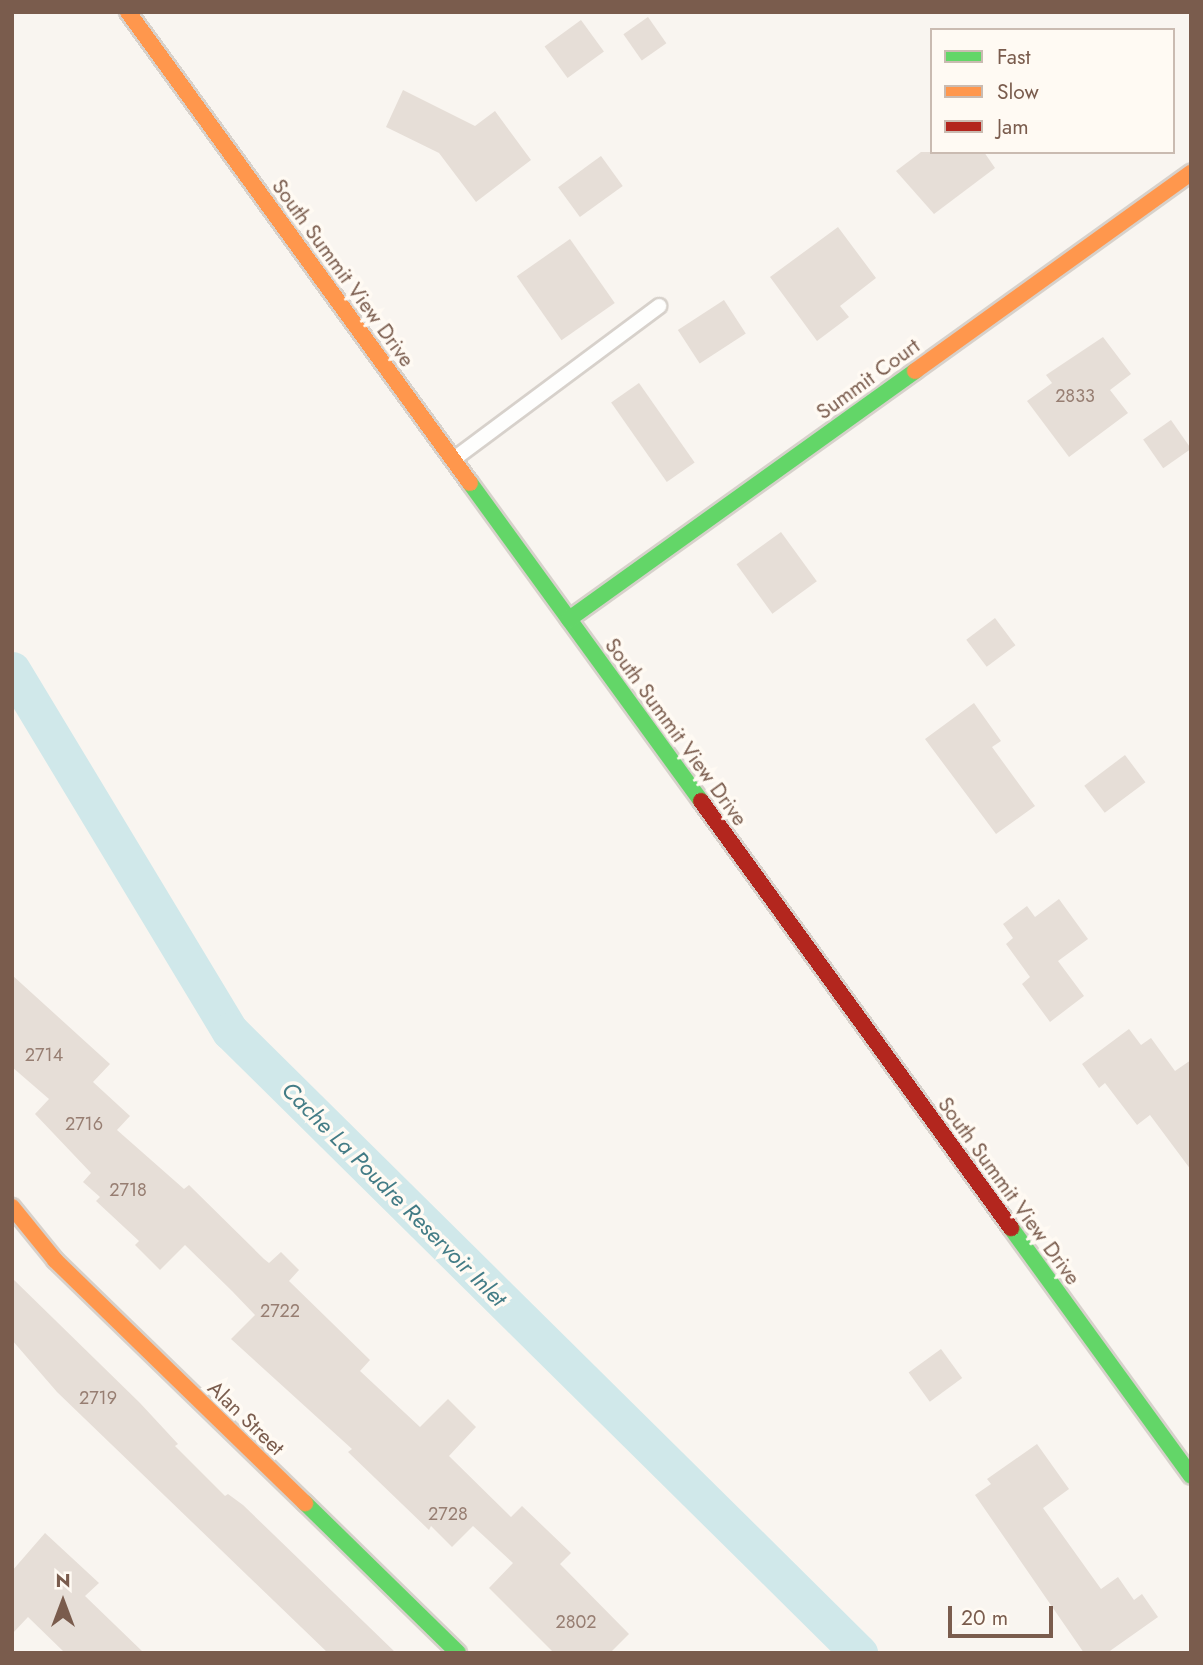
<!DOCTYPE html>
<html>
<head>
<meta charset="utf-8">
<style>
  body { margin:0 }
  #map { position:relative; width:1203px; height:1665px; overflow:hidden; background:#f9f5f0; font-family:Jost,sans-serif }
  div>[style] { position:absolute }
  .canal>* { height:37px; margin:-18.5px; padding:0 18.5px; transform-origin:18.5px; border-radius:18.5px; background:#d0e8ea }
  .building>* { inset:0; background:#e6ded7; transform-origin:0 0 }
  .roads { filter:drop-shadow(2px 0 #d7d1cb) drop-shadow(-2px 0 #d7d1cb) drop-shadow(0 2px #d7d1cb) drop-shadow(0 -2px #d7d1cb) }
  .lane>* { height:14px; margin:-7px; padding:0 7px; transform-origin:7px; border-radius:7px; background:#fefefd }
  .fast>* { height:16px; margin:-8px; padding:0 8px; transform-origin:8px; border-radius:8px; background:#63d668 }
  .slow>* { height:16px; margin:-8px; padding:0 8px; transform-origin:8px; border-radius:8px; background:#ff974d }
  .jam>* { height:16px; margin:-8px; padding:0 8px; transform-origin:8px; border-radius:8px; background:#b3261e }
  span { translate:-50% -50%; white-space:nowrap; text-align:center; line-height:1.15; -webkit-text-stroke:7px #fffaf3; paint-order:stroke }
  .number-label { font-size:18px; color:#977e72 }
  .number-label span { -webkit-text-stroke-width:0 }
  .street-label { font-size:21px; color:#7a5c4d }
  .water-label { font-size:23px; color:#437c86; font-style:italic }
  .frame { position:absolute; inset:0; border:14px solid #7a5c4d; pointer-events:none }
  .legend { position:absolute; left:930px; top:28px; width:245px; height:126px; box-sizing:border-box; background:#fffaf3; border:2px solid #cabbb1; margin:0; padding:9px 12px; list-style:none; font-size:21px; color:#7a5c4d }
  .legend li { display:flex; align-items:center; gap:14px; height:35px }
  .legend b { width:35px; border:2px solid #cabbb1 }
  .north { position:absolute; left:28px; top:1567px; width:70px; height:70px; -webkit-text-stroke:5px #fffaf3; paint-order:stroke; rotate:0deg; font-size:19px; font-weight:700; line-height:28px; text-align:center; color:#7a5c4d }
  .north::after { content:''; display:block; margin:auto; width:24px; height:32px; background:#7a5c4d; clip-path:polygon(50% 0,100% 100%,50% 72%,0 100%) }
  .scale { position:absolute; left:948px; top:1606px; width:105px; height:32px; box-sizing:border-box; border:4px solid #7a5c4d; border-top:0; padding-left:9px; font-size:21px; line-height:24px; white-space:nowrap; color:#7a5c4d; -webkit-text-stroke:5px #fffaf3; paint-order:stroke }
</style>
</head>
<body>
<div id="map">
  <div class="canal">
    <div style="left:12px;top:670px;width:422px;rotate:58.9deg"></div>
    <div style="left:230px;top:1031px;width:885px;rotate:44.68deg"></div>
  </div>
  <div class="building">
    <div style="left:648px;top:17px;width:32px;height:30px;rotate:55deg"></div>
    <div style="left:581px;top:20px;width:39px;height:45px;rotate:54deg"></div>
    <div style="clip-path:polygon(403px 90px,475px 126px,495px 111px,531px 160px,476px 202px,439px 153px,386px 127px)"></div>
    <div style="clip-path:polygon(921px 152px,984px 152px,995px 168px,934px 214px,896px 171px)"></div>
    <div style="left:601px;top:156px;width:37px;height:53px;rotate:54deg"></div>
    <div style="clip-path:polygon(838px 227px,876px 278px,840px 306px,849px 317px,817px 341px,770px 277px)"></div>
    <div style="left:570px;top:239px;width:78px;height:65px;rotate:55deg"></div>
    <div style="left:724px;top:300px;width:40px;height:55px;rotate:57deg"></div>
    <div style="clip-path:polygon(1103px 337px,1131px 374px,1110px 390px,1128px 413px,1069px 457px,1027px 401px,1052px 383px,1046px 375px)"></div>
    <div style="left:639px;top:383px;width:97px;height:34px;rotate:55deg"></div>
    <div style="left:1171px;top:420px;width:35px;height:34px;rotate:55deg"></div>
    <div style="left:781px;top:532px;width:61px;height:55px;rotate:54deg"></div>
    <div style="left:995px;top:618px;width:34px;height:36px;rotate:53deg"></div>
    <div style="clip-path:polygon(974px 703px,1001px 741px,992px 747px,1035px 806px,996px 834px,925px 739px)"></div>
    <div style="left:1125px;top:755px;width:34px;height:51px;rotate:53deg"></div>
    <div style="clip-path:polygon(1059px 899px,1088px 939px,1058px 961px,1084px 996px,1050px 1022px,1022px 984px,1030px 977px,1006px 944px,1013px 938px,1003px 924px,1027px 906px,1035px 917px)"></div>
    <div style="clip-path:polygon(12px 975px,110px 1064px,93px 1082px,130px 1116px,117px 1130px,184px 1189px,189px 1185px,264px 1259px,269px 1263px,281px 1252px,299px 1270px,289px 1281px,370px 1360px,360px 1371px,420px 1427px,448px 1399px,476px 1427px,449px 1456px,511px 1517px,522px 1506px,571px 1553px,560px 1564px,629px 1634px,610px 1653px,554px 1653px,489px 1588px,513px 1563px,473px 1526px,452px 1547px,431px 1526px,429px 1530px,348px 1452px,352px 1449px,231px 1339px,255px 1315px,232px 1291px,185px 1245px,160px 1270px,135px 1245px,139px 1241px,96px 1201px,100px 1197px,83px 1182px,91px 1173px,35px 1114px,49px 1099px,12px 1067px)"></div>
    <div style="clip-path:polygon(1129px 1029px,1141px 1045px,1151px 1038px,1175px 1071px,1191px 1060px,1191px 1170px,1150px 1115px,1137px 1125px,1105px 1083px,1099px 1088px,1082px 1064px)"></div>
    <div style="clip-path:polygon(12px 1278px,140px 1403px,178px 1444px,175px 1446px,225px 1496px,228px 1494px,243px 1505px,396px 1653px,328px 1653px,57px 1392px,12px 1340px)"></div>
    <div style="left:941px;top:1349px;width:36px;height:40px;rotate:54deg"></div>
    <div style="clip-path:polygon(1037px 1444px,1069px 1489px,1043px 1508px,1101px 1589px,1118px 1577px,1134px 1600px,1142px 1594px,1158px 1617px,1107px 1653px,1084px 1653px,975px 1495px,991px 1484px,987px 1479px)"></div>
    <div style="clip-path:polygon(45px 1533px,99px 1583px,85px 1596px,144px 1653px,65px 1653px,28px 1617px,12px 1634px,12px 1571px)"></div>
  </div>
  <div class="roads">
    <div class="lane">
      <div style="left:454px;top:459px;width:256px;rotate:-36.7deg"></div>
    </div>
    <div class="fast">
      <div style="left:470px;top:483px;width:393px;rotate:54deg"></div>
      <div style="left:569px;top:619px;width:426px;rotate:-35.6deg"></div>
      <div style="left:1011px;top:1228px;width:306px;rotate:54deg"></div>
      <div style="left:305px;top:1503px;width:214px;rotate:44.4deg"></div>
    </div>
    <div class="slow">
      <div style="left:128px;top:12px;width:582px;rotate:54.02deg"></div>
      <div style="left:915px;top:371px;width:340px;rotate:-35.7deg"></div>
      <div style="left:12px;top:1207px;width:68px;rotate:50.9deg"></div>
      <div style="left:55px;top:1260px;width:349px;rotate:44.2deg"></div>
    </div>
    <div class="jam">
      <div style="left:701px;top:801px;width:528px;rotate:54.02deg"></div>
    </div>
  </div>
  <div class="number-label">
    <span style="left:1075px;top:396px">2833</span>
    <span style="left:44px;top:1055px">2714</span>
    <span style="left:84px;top:1124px">2716</span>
    <span style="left:128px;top:1190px">2718</span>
    <span style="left:280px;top:1311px">2722</span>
    <span style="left:98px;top:1398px">2719</span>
    <span style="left:448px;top:1514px">2728</span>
    <span style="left:576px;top:1622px">2802</span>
  </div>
  <div class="street-label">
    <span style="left:343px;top:273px;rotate:54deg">South Summit View Drive</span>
    <span style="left:868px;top:379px;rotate:-36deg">Summit Court</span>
    <span style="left:676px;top:732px;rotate:54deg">South Summit View Drive</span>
    <span style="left:1009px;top:1191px;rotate:54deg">South Summit View Drive</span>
    <span style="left:246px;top:1418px;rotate:44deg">Alan Street</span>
  </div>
  <div class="water-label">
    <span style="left:394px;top:1194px;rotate:45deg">Cache La Poudre Reservoir Inlet</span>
  </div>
  <div class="frame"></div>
  <ul class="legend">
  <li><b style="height:9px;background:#63d668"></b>Fast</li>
  <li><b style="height:9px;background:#ff974d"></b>Slow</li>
  <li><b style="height:9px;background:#b3261e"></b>Jam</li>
  </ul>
  <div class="north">N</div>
  <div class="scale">20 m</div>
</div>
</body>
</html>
